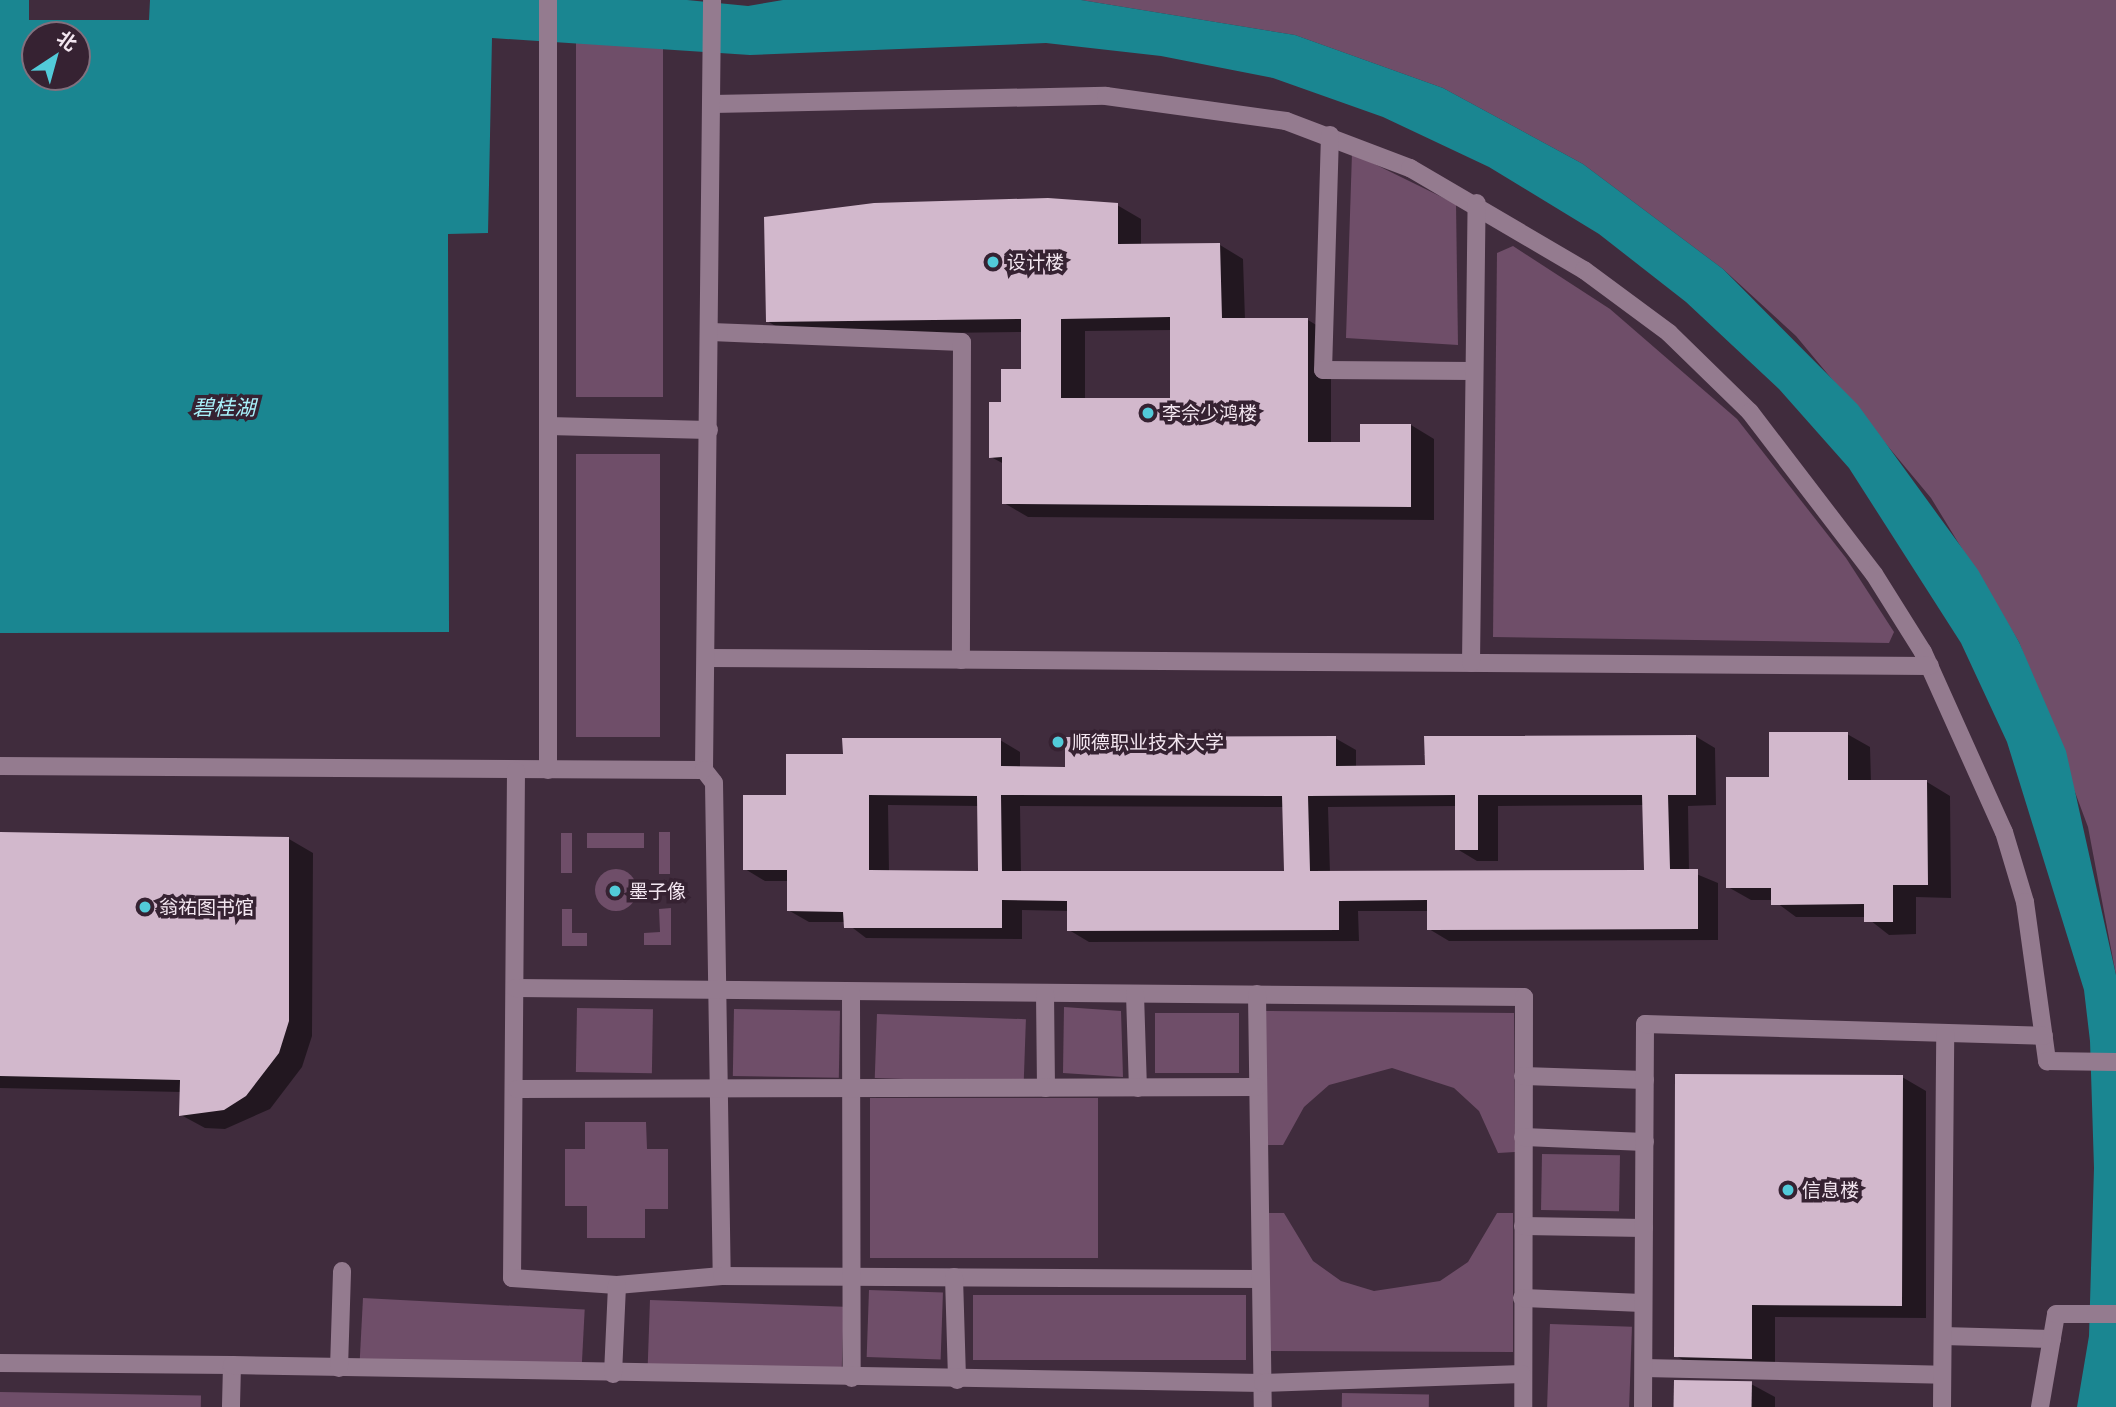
<!DOCTYPE html>
<html>
<head>
<meta charset="utf-8">
<style>
  body { margin:0 }
  #map { position:relative; width:2116px; height:1407px; overflow:hidden; background:#402c3d; font-family:Barlow,"Noto Sans SC",sans-serif }
  div>[style] { position:absolute }
  .green>* { inset:0; background:#6f4e69; transform-origin:0 0 }
  .round { border-radius:50% }
  .water>* { inset:0; background:#1a8691 }
  .shadow>* { inset:0; background:#0007 }
  .building>* { inset:0; background:#d2b8cc; transform-origin:0 0 }
  .minor>* { height:18px; margin:-9px; padding:0 9px; transform-origin:9px; border-radius:9px; background:#947b8f }
  .dots>* { width:19px; height:19px; translate:-50% -50%; box-sizing:border-box; border:4px solid #362232; border-radius:50% }
  span { translate:-50% -50%; white-space:nowrap; text-align:center; line-height:1.15; -webkit-text-stroke:7px #362232; paint-order:stroke }
  .poi-label { font-size:19px; color:#f3e6f0 }
  .left { translate:0 -50%; text-align:left }
  .water-label { font-size:21px; color:#a9f2fb; font-style:italic }
  .north { position:absolute; left:21px; top:21px; width:70px; height:70px; box-sizing:border-box; background:#362232; border:2px solid #82707e; border-radius:50%; rotate:36deg; font-size:19px; font-weight:700; line-height:28px; text-align:center; color:#f3e6f0 }
  .north::after { content:''; display:block; margin:auto; width:24px; height:32px; background:#52cbd9; clip-path:polygon(50% 0,100% 100%,50% 72%,0 100%) }
</style>
</head>
<body>
<div id="map">
  <div class="green">
    <div style="left:576px;top:0;width:87px;height:397px"></div>
    <div style="clip-path:polygon(1081px 0,2116px 0,2116px 975px,2088px 827px,2019px 642px,1931px 498px,1796px 336px,1723px 269px,1583px 164px,1443px 88px,1295px 35px)"></div>
    <div style="clip-path:polygon(1352px 153px,1456px 204px,1458px 345px,1346px 338px)"></div>
    <div style="clip-path:polygon(1513px 246px,1610px 309px,1737px 419px,1846px 558px,1894px 632px,1889px 643px,1493px 637px,1497px 253px)"></div>
    <div style="left:576px;top:454px;width:84px;height:283px"></div>
    <div style="left:659px;top:832px;width:11px;height:42px"></div>
    <div style="left:561px;top:833px;width:11px;height:40px"></div>
    <div style="left:587px;top:833px;width:57px;height:15px"></div>
    <div class="round" style="left:595px;top:869px;width:42px;height:42px"></div>
    <div style="clip-path:polygon(671px 908px,671px 945px,644px 945px,644px 933px,660px 932px,659px 909px)"></div>
    <div style="clip-path:polygon(562px 909px,572px 909px,572px 933px,587px 933px,587px 946px,562px 946px)"></div>
    <div style="clip-path:polygon(1064px 1007px,1121px 1011px,1123px 1077px,1063px 1073px)"></div>
    <div style="left:577px;top:1008px;width:76px;height:64px;rotate:1deg"></div>
    <div style="left:734px;top:1009px;width:106px;height:67px;rotate:1deg"></div>
    <div style="clip-path:polygon(1266px 1011px,1514px 1013px,1515px 1152px,1498px 1153px,1479px 1111px,1454px 1088px,1392px 1068px,1329px 1085px,1304px 1107px,1283px 1145px,1266px 1145px)"></div>
    <div style="left:1155px;top:1013px;width:84px;height:60px"></div>
    <div style="left:877px;top:1014px;width:149px;height:64px;rotate:2deg"></div>
    <div style="left:870px;top:1098px;width:228px;height:160px"></div>
    <div style="clip-path:polygon(585px 1122px,646px 1122px,647px 1149px,668px 1149px,668px 1209px,645px 1209px,645px 1238px,587px 1238px,587px 1206px,565px 1206px,565px 1149px,585px 1149px)"></div>
    <div style="left:1542px;top:1154px;width:78px;height:56px;rotate:1deg"></div>
    <div style="clip-path:polygon(1268px 1213px,1284px 1213px,1313px 1261px,1341px 1281px,1374px 1291px,1440px 1281px,1468px 1262px,1497px 1213px,1513px 1213px,1513px 1352px,1268px 1351px)"></div>
    <div style="left:869px;top:1290px;width:74px;height:67px;rotate:2deg"></div>
    <div style="left:973px;top:1295px;width:273px;height:65px"></div>
    <div style="left:363px;top:1298px;width:222px;height:62px;rotate:3deg"></div>
    <div style="left:650px;top:1300px;width:194px;height:64px;rotate:2deg"></div>
    <div style="left:1550px;top:1324px;width:82px;height:83px;rotate:2deg"></div>
    <div style="left:0;top:1392px;width:201px;height:15px;rotate:1deg"></div>
    <div style="left:1342px;top:1393px;width:87px;height:14px;rotate:1deg"></div>
  </div>
  <div class="water">
    <div style="clip-path:polygon(evenodd,0 0,29px 0,29px 20px,149px 20px,150px 0,687px 0,748px 6px,783px 0,1081px 0,1295px 35px,1443px 88px,1583px 164px,1723px 269px,1858px 405px,1978px 570px,2019px 642px,2066px 751px,2116px 975px,2116px 1407px,2077px 1407px,2089px 1336px,2094px 1168px,2090px 1041px,2084px 990px,2007px 742px,1961px 643px,1849px 468px,1779px 389px,1686px 302px,1599px 234px,1489px 167px,1383px 117px,1273px 78px,1161px 56px,1046px 43px,750px 55px,492px 38px,488px 233px,448px 234px,449px 632px,0 633px,0 0,35px 35px,77px 35px,77px 77px,35px 77px,35px 35px)"></div>
  </div>
  <div class="shadow">
    <div style="clip-path:polygon(evenodd,1117px 205px,1141px 219px,1141px 246px,1220px 245px,1243px 259px,1245px 320px,1308px 320px,1331px 334px,1331px 444px,1362px 444px,1411px 425px,1434px 439px,1434px 520px,1028px 517px,1004px 503px,1004px 464px,991px 457px,1002px 404px,1023px 371px,1023px 332px,791px 335px,767px 321px,1117px 205px,1172px 330px,1172px 400px,1085px 400px,1085px 331px,1172px 330px)"></div>
    <div style="clip-path:polygon(1847px 734px,1870px 747px,1871px 782px,1927px 782px,1950px 796px,1951px 898px,1916px 897px,1916px 934px,1889px 935px,1866px 917px,1796px 917px,1773px 900px,1751px 900px,1728px 887px,1771px 779px)"></div>
    <div style="clip-path:polygon(evenodd,1695px 736px,1715px 748px,1716px 805px,1688px 806px,1689px 871px,1718px 883px,1718px 940px,1449px 941px,1429px 929px,1429px 911px,1358px 911px,1359px 941px,1089px 942px,1069px 930px,1069px 911px,1022px 910px,1022px 939px,866px 938px,845px 922px,809px 922px,788px 910px,788px 881px,765px 881px,745px 869px,788px 796px,844px 756px,1000px 740px,1020px 752px,1020px 768px,1066px 769px,1335px 738px,1356px 750px,1356px 768px,1427px 767px,1695px 736px,888px 805px,979px 806px,980px 872px,889px 872px,888px 805px,1695px 736px,1644px 805px,1646px 872px,1330px 873px,1328px 807px,1457px 806px,1457px 849px,1477px 861px,1498px 861px,1498px 806px,1644px 805px,1695px 736px,1020px 806px,1284px 807px,1286px 873px,1021px 872px,1020px 806px)"></div>
    <div style="clip-path:polygon(0 833px,289px 839px,313px 853px,312px 1036px,302px 1067px,270px 1109px,225px 1129px,205px 1128px,181px 1115px,181px 1092px,0 1088px)"></div>
    <div style="clip-path:polygon(1902px 1077px,1926px 1091px,1926px 1318px,1775px 1317px,1775px 1372px,1700px 1370px,1676px 1356px)"></div>
    <div style="clip-path:polygon(1751px 1384px,1775px 1397px,1775px 1407px,1676px 1407px)"></div>
  </div>
  <div class="building">
    <div style="clip-path:polygon(evenodd,1048px 198px,1118px 203px,1118px 244px,1220px 243px,1222px 318px,1308px 318px,1308px 442px,1360px 442px,1360px 424px,1411px 424px,1411px 507px,1002px 504px,1002px 457px,989px 458px,989px 402px,1001px 402px,1001px 369px,1021px 369px,1021px 319px,766px 322px,764px 217px,874px 203px,1048px 198px,1170px 317px,1170px 398px,1061px 398px,1061px 319px,1170px 317px)"></div>
    <div style="clip-path:polygon(1769px 732px,1848px 732px,1848px 780px,1927px 780px,1928px 885px,1893px 885px,1893px 922px,1864px 922px,1864px 904px,1771px 905px,1771px 888px,1726px 888px,1726px 777px,1769px 777px)"></div>
    <div style="clip-path:polygon(evenodd,1696px 735px,1696px 795px,1668px 795px,1670px 869px,1698px 869px,1698px 929px,1427px 930px,1427px 900px,1339px 901px,1339px 930px,1067px 931px,1067px 901px,1002px 900px,1002px 928px,844px 928px,843px 912px,787px 911px,787px 870px,743px 870px,743px 795px,786px 795px,786px 754px,843px 754px,842px 738px,1001px 738px,1001px 766px,1065px 767px,1065px 737px,1336px 736px,1336px 766px,1425px 765px,1424px 736px,1696px 735px,869px 795px,977px 796px,978px 871px,869px 870px,869px 795px,1696px 735px,1001px 795px,1282px 796px,1284px 871px,1002px 871px,1001px 795px,1696px 735px,1455px 795px,1455px 850px,1478px 850px,1478px 795px,1642px 795px,1644px 870px,1310px 871px,1308px 796px,1455px 795px)"></div>
    <div style="clip-path:polygon(0 832px,289px 837px,289px 1021px,279px 1053px,246px 1096px,224px 1110px,179px 1116px,180px 1080px,0 1076px)"></div>
    <div style="clip-path:polygon(1675px 1074px,1903px 1075px,1902px 1306px,1752px 1305px,1752px 1359px,1674px 1357px)"></div>
    <div style="left:1674px;top:1380px;width:78px;height:27px;rotate:1deg"></div>
  </div>
  <div class="minor">
    <div style="left:712px;top:104px;width:394px;rotate:-1.2deg"></div>
    <div style="left:1106px;top:96px;width:182px;rotate:7.9deg"></div>
    <div style="left:1286px;top:121px;width:133px;rotate:20.8deg"></div>
    <div style="left:1410px;top:168px;width:202px;rotate:30.4deg"></div>
    <div style="left:1584px;top:270px;width:106px;rotate:36.5deg"></div>
    <div style="left:1669px;top:333px;width:113px;rotate:44.3deg"></div>
    <div style="left:1750px;top:412px;width:204px;rotate:52.6deg"></div>
    <div style="left:1874px;top:574px;width:92px;rotate:57.9deg"></div>
    <div style="left:1923px;top:652px;width:197px;rotate:65.8deg"></div>
    <div style="left:2004px;top:832px;width:73px;rotate:73.3deg"></div>
    <div style="left:2025px;top:902px;width:161px;rotate:82.1deg"></div>
    <div style="left:2047px;top:1061px;width:69px;rotate:0.8deg"></div>
    <div style="left:1330px;top:135px;width:235px;rotate:91.7deg"></div>
    <div style="left:1323px;top:370px;width:151px;rotate:0.4deg"></div>
    <div style="left:711px;top:332px;width:251px;rotate:2.3deg"></div>
    <div style="left:962px;top:342px;width:318px;rotate:90.2deg"></div>
    <div style="left:548px;top:426px;width:161px;rotate:1.4deg"></div>
    <div style="left:706px;top:658px;width:1224px;rotate:0.37deg"></div>
    <div style="left:1471px;top:663px;width:460px;rotate:-89.3deg"></div>
    <div style="left:0;top:766px;width:704px;rotate:0.33deg"></div>
    <div style="left:704px;top:770px;width:770px;rotate:-89.4deg"></div>
    <div style="left:548px;top:770px;width:770px;rotate:-90deg"></div>
    <div style="left:704px;top:770px;width:16px;rotate:52deg"></div>
    <div style="left:714px;top:783px;width:493px;rotate:89.1deg"></div>
    <div style="left:516px;top:771px;width:507px;rotate:90.45deg"></div>
    <div style="left:512px;top:1278px;width:105px;rotate:3.8deg"></div>
    <div style="left:617px;top:1285px;width:105px;rotate:-4.9deg"></div>
    <div style="left:722px;top:1276px;width:537px;rotate:0.32deg"></div>
    <div style="left:515px;top:988px;width:1009px;rotate:0.51deg"></div>
    <div style="left:1524px;top:997px;width:410px;rotate:90.1deg"></div>
    <div style="left:851px;top:992px;width:386px;rotate:89.9deg"></div>
    <div style="left:1045px;top:993px;width:95px;rotate:89.4deg"></div>
    <div style="left:1135px;top:994px;width:94px;rotate:88.2deg"></div>
    <div style="left:1257px;top:994px;width:413px;rotate:89.2deg"></div>
    <div style="left:1523px;top:1076px;width:122px;rotate:1.9deg"></div>
    <div style="left:517px;top:1089px;width:740px;rotate:-0.15deg"></div>
    <div style="left:1523px;top:1137px;width:122px;rotate:2.3deg"></div>
    <div style="left:1523px;top:1226px;width:121px;rotate:0.9deg"></div>
    <div style="left:954px;top:1277px;width:103px;rotate:88.3deg"></div>
    <div style="left:1522px;top:1298px;width:120px;rotate:2.4deg"></div>
    <div style="left:1943px;top:1336px;width:109px;rotate:1.6deg"></div>
    <div style="left:0;top:1363px;width:232px;rotate:0.5deg"></div>
    <div style="left:232px;top:1365px;width:42px;rotate:91.4deg"></div>
    <div style="left:232px;top:1365px;width:1031px;rotate:1deg"></div>
    <div style="left:1263px;top:1383px;width:259px;rotate:-2deg"></div>
    <div style="left:339px;top:1368px;width:97px;rotate:-88.2deg"></div>
    <div style="left:1644px;top:1368px;width:298px;rotate:1.3deg"></div>
    <div style="left:613px;top:1374px;width:89px;rotate:-87.4deg"></div>
    <div style="left:1643px;top:1407px;width:383px;rotate:-89.7deg"></div>
    <div style="left:1645px;top:1024px;width:399px;rotate:1.7deg"></div>
    <div style="left:1942px;top:1407px;width:374px;rotate:-89.5deg"></div>
    <div style="left:2040px;top:1407px;width:94px;rotate:-80.2deg"></div>
    <div style="left:2056px;top:1314px;width:60px"></div>
  </div>
  <div class="dots">
    <div style="left:993px;top:262px;background:#52cbd9"></div>
    <div style="left:1148px;top:413px;background:#52cbd9"></div>
    <div style="left:1058px;top:742px;background:#52cbd9"></div>
    <div style="left:615px;top:891px;background:#52cbd9"></div>
    <div style="left:145px;top:907px;background:#52cbd9"></div>
    <div style="left:1788px;top:1190px;background:#52cbd9"></div>
  </div>
  <div class="poi-label">
    <span class="left" style="left:1007px;top:262px">设计楼</span>
    <span class="left" style="left:1162px;top:413px">李佘少鸿楼</span>
    <span class="left" style="left:1072px;top:742px">顺德职业技术大学</span>
    <span class="left" style="left:629px;top:891px">墨子像</span>
    <span class="left" style="left:159px;top:907px">翁祐图书馆</span>
    <span class="left" style="left:1802px;top:1190px">信息楼</span>
  </div>
  <div class="water-label">
    <span style="left:224px;top:407px">碧桂湖</span>
  </div>
  <div class="north">北</div>
</div>
</body>
</html>
